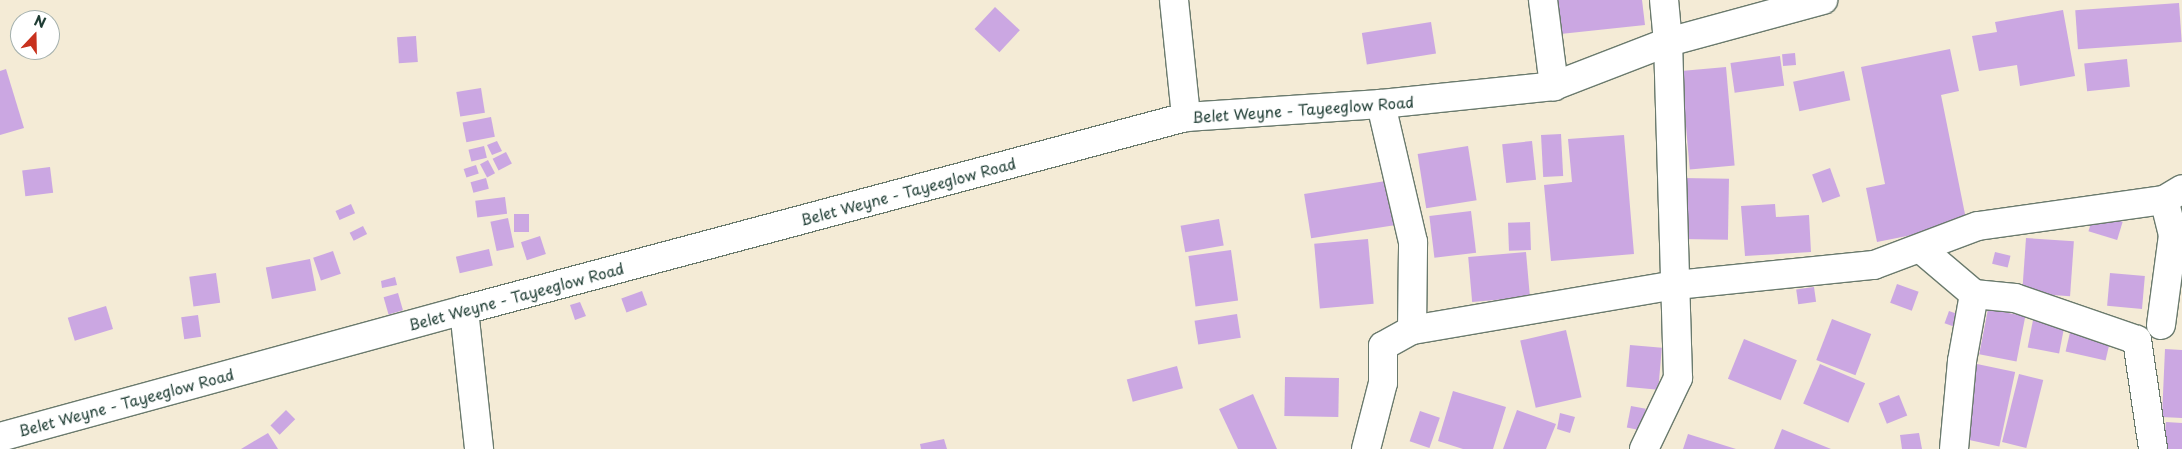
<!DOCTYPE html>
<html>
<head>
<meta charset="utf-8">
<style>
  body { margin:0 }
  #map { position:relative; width:2182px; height:449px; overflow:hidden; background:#f4ebd6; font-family:"Playpen Sans",sans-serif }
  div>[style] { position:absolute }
  .building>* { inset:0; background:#cba7e2; transform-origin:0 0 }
  .roads { filter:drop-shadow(1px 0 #6a7a6d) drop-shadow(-1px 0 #6a7a6d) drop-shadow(0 1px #6a7a6d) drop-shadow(0 -1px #6a7a6d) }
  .minor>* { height:28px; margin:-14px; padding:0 14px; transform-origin:14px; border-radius:14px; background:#fff }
  .major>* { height:28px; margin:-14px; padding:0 14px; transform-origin:14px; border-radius:14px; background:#fff }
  span { translate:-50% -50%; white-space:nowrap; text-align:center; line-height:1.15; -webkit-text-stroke:4px #fff; paint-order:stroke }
  .street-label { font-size:15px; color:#1f3d34 }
  .north { position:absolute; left:10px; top:10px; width:50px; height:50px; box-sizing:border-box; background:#fff; border:1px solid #a5b1ae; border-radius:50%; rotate:21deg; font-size:14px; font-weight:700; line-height:20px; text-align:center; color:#1f3d34 }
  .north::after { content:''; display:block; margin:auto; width:18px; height:22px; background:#c8321e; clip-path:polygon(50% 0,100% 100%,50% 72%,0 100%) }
</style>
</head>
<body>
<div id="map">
  <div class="building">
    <div style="clip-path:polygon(1547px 0,1642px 0,1645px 25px,1551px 35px)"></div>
    <div style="left:2179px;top:3px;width:39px;height:104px;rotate:86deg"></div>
    <div style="left:995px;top:7px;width:34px;height:30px;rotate:43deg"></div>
    <div style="clip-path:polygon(2063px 10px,2075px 76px,2020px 86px,2017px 65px,1979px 71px,1972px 36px,1997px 32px,1995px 22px)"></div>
    <div style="left:1431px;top:22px;width:32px;height:70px;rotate:81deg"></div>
    <div style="left:416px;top:36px;width:26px;height:19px;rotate:86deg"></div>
    <div style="clip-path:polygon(1950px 49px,1959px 91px,1941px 95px,1967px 224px,1877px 242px,1866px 188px,1885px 184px,1861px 67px)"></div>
    <div style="left:1795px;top:53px;width:12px;height:13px;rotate:85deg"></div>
    <div style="left:1780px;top:56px;width:30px;height:50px;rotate:82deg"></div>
    <div style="left:2127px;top:59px;width:28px;height:43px;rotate:84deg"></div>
    <div style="left:1726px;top:67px;width:99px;height:45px;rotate:85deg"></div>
    <div style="clip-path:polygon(6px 69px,24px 128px,0 135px,0 71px)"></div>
    <div style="left:1844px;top:71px;width:30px;height:52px;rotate:78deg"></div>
    <div style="left:481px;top:88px;width:25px;height:25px;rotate:81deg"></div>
    <div style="left:491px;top:117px;width:20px;height:29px;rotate:79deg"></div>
    <div style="left:1561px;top:134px;width:42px;height:20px;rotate:87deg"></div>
    <div style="clip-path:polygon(1624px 135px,1634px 254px,1551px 261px,1544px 185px,1572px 182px,1568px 139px)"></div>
    <div style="clip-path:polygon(497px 141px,502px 151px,492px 155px,487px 145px)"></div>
    <div style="left:1532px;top:141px;width:39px;height:30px;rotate:84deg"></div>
    <div style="left:484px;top:146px;width:12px;height:16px;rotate:76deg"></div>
    <div style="left:1468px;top:146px;width:55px;height:51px;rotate:81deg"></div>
    <div style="left:506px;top:152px;width:13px;height:15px;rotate:63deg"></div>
    <div style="left:488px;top:160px;width:15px;height:9px;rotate:62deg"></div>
    <div style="left:476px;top:165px;width:9px;height:13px;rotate:72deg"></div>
    <div style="left:50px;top:167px;width:26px;height:28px;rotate:83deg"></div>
    <div style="left:1830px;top:168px;width:30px;height:19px;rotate:70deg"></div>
    <div style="left:486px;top:178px;width:11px;height:16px;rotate:75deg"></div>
    <div style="left:1682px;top:178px;width:47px;height:61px;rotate:1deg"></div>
    <div style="left:1392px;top:180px;width:45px;height:89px;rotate:81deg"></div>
    <div style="left:505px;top:197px;width:17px;height:30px;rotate:83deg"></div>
    <div style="left:351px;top:204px;width:10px;height:17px;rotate:66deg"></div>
    <div style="clip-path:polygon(1775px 204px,1776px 217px,1809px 215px,1811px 252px,1745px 256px,1741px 206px)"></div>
    <div style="left:1471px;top:211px;width:42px;height:42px;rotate:83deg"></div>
    <div style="left:2094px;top:213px;width:30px;height:19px;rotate:17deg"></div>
    <div style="left:514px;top:214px;width:15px;height:18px"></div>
    <div style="left:508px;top:218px;width:30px;height:18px;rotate:78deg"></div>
    <div style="left:1219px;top:219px;width:27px;height:39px;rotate:80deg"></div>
    <div style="left:1530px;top:222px;width:28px;height:22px;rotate:88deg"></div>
    <div style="left:363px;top:226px;width:9px;height:15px;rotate:63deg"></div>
    <div style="left:540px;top:236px;width:19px;height:20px;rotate:72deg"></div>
    <div style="left:2026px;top:238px;width:48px;height:55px;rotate:4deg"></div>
    <div style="left:1368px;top:239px;width:65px;height:54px;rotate:85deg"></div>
    <div style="left:489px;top:249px;width:17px;height:34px;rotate:77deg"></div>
    <div style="left:1231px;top:250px;width:51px;height:43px;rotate:82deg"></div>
    <div style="left:333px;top:251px;width:24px;height:21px;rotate:71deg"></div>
    <div style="left:1526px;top:252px;width:45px;height:58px;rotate:85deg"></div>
    <div style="left:1995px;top:252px;width:16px;height:12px;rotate:14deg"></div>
    <div style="left:310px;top:259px;width:32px;height:45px;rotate:79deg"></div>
    <div style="left:216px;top:273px;width:30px;height:27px;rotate:82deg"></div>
    <div style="left:2110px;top:273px;width:35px;height:33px;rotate:5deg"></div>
    <div style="clip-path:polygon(395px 277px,397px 285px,382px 288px,381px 281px)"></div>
    <div style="left:1897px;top:284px;width:23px;height:20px;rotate:20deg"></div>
    <div style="left:1814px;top:287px;width:15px;height:18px;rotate:82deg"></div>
    <div style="left:642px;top:291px;width:15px;height:22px;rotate:70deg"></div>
    <div style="left:398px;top:293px;width:18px;height:15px;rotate:74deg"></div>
    <div style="clip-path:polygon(580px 302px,586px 316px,575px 320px,570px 305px)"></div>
    <div style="left:106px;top:306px;width:24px;height:40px;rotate:73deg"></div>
    <div style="left:1988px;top:309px;width:38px;height:46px;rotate:11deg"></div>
    <div style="left:1949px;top:311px;width:12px;height:13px;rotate:20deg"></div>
    <div style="left:1237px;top:314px;width:24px;height:43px;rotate:81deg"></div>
    <div style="left:198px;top:315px;width:22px;height:17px;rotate:82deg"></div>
    <div style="left:1832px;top:319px;width:42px;height:44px;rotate:21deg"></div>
    <div style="left:2033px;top:320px;width:32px;height:28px;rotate:11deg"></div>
    <div style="left:2071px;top:328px;width:41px;height:24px;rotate:13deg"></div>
    <div style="left:1566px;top:330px;width:69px;height:47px;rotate:77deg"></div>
    <div style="left:1744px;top:339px;width:57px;height:43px;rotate:22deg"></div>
    <div style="left:1630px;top:345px;width:32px;height:42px;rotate:5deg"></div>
    <div style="clip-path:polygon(2165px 349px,2182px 350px,2182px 418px,2162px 417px)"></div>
    <div style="left:1820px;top:364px;width:49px;height:43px;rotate:23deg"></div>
    <div style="left:1977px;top:364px;width:39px;height:76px;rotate:12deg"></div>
    <div style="left:1177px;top:366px;width:23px;height:52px;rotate:75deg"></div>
    <div style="left:2019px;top:374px;width:25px;height:70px;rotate:14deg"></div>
    <div style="left:1285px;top:377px;width:54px;height:39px;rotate:1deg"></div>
    <div style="clip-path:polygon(1453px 391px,1506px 407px,1493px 449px,1463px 449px,1438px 441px)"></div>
    <div style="clip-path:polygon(1253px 394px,1277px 449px,1238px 449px,1219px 409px)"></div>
    <div style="left:1899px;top:395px;width:22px;height:22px;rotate:68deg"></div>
    <div style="left:1631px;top:406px;width:15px;height:22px;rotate:11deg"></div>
    <div style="left:286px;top:410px;width:13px;height:22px;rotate:45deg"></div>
    <div style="clip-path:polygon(1517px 410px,1556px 424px,1546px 449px,1503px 449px)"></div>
    <div style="left:1420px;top:411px;width:21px;height:32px;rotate:19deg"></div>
    <div style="clip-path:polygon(1560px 413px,1575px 417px,1570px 433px,1557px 429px)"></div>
    <div style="clip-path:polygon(2166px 422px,2182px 423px,2182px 449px,2163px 449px)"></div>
    <div style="clip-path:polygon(1782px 429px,1831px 449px,1774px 449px)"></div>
    <div style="clip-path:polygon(268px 433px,278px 449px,241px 449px)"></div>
    <div style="clip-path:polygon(1919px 433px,1922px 449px,1902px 449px,1900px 435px)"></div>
    <div style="clip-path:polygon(1688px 434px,1736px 449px,1683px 449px)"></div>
    <div style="clip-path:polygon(944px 439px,947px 449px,921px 449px,920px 444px)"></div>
  </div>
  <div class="roads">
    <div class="minor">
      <div style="left:1174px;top:0;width:118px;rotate:84.1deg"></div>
      <div style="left:1543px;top:0;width:87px;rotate:82.7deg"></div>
      <div style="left:1921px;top:249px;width:70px;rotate:40.3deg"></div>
      <div style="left:464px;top:310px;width:140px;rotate:83.8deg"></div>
      <div style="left:2161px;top:325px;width:91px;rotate:-82.4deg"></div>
      <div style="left:2173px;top:235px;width:36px;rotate:-104deg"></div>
      <div style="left:1412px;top:330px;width:268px;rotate:-9.7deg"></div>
      <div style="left:1676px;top:285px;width:199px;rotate:-5.8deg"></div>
      <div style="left:1874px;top:265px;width:111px;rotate:-20.6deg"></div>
      <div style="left:1978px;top:226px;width:188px;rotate:-8deg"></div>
      <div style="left:2164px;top:200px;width:21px;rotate:-31deg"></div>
      <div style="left:1366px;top:449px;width:68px;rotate:-75.6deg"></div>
      <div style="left:1383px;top:383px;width:37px;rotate:-90deg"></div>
      <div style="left:1383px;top:346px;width:33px;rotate:-29deg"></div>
      <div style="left:1412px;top:330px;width:88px;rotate:-89.3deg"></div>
      <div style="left:1413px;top:242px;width:142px;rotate:-103.1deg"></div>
      <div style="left:1644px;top:449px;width:79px;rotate:-64.4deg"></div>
      <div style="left:1678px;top:378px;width:336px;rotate:-91.7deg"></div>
      <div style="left:1668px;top:42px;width:42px;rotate:-95.4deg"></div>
      <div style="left:1954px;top:449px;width:88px;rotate:-84.8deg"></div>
      <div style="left:1962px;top:361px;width:68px;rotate:-79.8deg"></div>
      <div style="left:1974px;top:294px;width:41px;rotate:5.6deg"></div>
      <div style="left:2015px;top:298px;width:129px;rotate:19deg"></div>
      <div style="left:2137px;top:340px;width:110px;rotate:81.6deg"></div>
    </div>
    <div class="major">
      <div style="left:0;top:437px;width:481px;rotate:-15.3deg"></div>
      <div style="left:464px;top:310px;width:747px;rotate:-14.97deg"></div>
      <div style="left:1186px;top:117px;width:195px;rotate:-3.8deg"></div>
      <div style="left:1381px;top:104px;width:174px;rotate:-5.9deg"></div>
      <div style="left:1554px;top:86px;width:122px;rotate:-21.1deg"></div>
      <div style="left:1668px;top:42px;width:161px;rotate:-15.2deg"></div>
    </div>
  </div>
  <div class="street-label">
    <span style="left:1303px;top:109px;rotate:-4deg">Belet Weyne - Tayeeglow Road</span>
    <span style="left:908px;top:191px;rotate:-15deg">Belet Weyne - Tayeeglow Road</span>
    <span style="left:516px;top:296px;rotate:-15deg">Belet Weyne - Tayeeglow Road</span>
    <span style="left:126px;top:402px;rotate:-15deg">Belet Weyne - Tayeeglow Road</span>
  </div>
  <div class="north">N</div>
</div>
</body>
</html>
